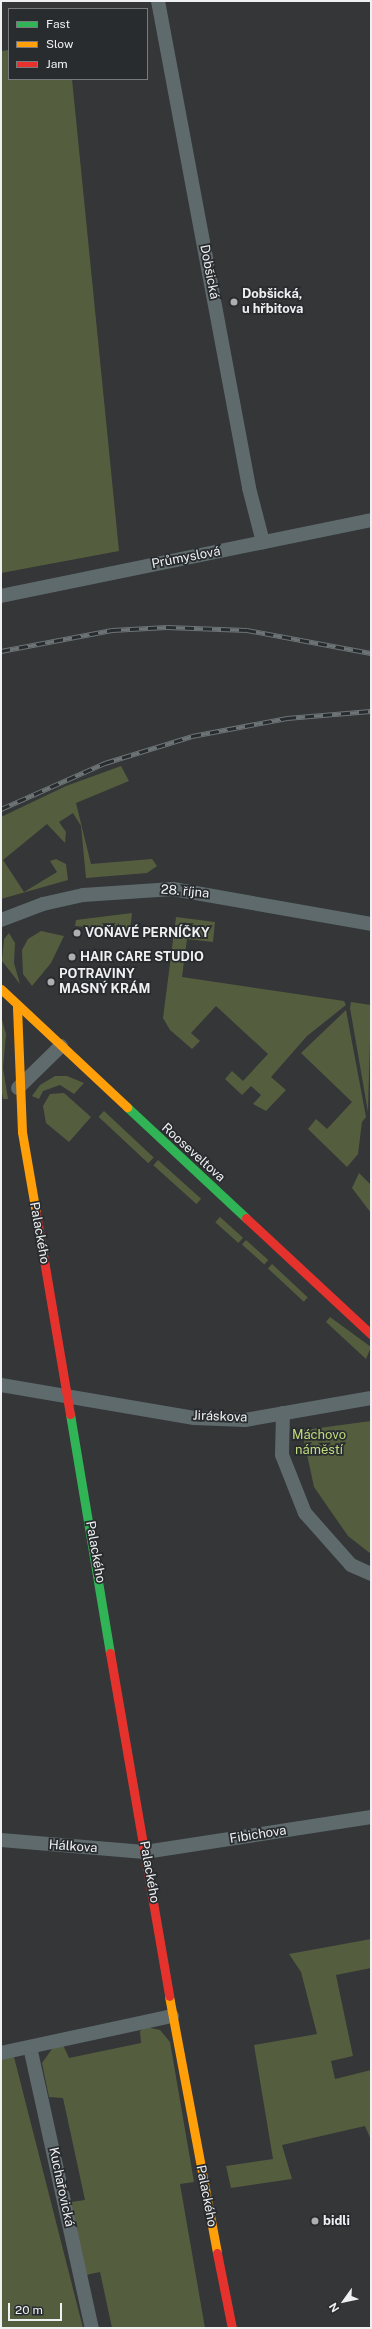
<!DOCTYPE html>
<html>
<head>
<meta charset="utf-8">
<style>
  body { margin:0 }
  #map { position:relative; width:372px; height:2329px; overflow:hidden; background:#343638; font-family:"Public Sans",sans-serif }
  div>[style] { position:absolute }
  .green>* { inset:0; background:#545e3e; transform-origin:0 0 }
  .street>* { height:14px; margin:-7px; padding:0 7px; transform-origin:7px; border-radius:7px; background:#5e6a6c }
  .fast>* { height:9px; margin:-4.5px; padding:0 4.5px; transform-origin:4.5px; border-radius:4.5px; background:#30b455 }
  .slow>* { height:9px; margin:-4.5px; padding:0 4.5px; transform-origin:4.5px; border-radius:4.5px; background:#ff9f0a }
  .jam>* { height:9px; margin:-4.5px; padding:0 4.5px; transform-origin:4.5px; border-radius:4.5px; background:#e5322d }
  .rail>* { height:4.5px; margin-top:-2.25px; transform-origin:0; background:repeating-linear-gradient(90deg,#292c2f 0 9px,#6d7476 0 18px); box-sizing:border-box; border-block:1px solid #6d7476 }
  .dots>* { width:11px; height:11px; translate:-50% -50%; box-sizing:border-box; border:2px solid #292c2f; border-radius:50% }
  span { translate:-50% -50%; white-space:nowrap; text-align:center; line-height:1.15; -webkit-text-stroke:3.5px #292c2f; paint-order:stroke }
  .street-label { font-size:13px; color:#eff0f2 }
  .poi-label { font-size:13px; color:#eff0f2; font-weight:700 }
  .left { translate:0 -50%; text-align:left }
  .park-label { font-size:13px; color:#c0db7d }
  .frame { position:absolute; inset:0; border:2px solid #eff0f2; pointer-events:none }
  .legend { position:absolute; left:8px; top:8px; width:140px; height:72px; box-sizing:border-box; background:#292c2f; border:1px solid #787a7d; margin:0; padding:5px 7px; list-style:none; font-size:12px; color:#eff0f2 }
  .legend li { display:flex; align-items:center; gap:8px; height:20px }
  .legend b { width:20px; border:1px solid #787a7d }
  .north { position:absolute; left:324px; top:2281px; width:40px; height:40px; -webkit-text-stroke:3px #292c2f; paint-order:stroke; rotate:237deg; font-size:11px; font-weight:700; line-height:16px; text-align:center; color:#eff0f2 }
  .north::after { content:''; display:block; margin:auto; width:14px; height:18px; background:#eff0f2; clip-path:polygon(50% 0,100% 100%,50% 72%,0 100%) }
  .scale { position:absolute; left:8px; top:2303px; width:54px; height:18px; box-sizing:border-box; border:2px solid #eff0f2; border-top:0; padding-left:5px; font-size:12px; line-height:14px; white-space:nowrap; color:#eff0f2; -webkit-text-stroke:3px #292c2f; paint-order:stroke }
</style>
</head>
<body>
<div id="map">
  <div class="green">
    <div style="clip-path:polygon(9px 50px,9px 79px,72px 79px,119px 551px,1px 573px,1px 51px)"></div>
    <div style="clip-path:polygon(121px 766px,129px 781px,76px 803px,91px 864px,152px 859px,157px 866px,147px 873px,86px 878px,81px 826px,73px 813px,59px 822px,66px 832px,65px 843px,47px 824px,3px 860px,24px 892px,57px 872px,50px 861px,56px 859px,66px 864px,68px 880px,1px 899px,1px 817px,66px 786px)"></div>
    <div style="clip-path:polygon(132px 913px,130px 931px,75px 926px,76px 920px)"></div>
    <div style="clip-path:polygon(176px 917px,215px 922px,213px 942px,187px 939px,182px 977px,344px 1001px,346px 1005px,307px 1036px,271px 1077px,286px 1090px,266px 1111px,253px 1104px,261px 1095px,251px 1086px,242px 1095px,225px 1079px,232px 1071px,243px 1081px,268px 1054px,216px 1006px,191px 1033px,200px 1041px,192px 1049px,170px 1030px,163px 1018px)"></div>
    <div style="clip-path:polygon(41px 931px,64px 936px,51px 963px,32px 986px,23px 974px,22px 950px,28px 939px)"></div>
    <div style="clip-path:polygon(9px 933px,15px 943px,14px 963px,20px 984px,2px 961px,4px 939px)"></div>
    <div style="clip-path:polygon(351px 1002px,371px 1005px,368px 1112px,350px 1008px)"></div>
    <div style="clip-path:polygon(346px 1010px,366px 1117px,362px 1122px,358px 1154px,347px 1167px,308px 1129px,316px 1119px,327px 1129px,352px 1102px,301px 1053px)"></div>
    <div style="clip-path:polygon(1px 1016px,6px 1034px,3px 1068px,8px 1099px,3px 1099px,1px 1086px)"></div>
    <div style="clip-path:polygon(55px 1076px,67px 1076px,84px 1083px,74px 1094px,60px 1085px,43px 1091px,39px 1099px,32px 1096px,40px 1085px)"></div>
    <div style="clip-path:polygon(64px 1093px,91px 1117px,69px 1142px,46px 1123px,43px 1106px,50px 1094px)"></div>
    <div style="left:104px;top:1111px;width:68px;height:8px;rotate:43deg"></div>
    <div style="left:158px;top:1160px;width:58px;height:7px;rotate:42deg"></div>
    <div style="clip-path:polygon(359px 1173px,371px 1185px,371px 1213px,352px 1188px)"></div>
    <div style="left:220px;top:1217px;width:31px;height:7px;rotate:42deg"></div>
    <div style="left:246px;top:1240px;width:30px;height:6px;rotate:42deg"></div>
    <div style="left:272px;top:1264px;width:49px;height:6px;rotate:43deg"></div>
    <div style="clip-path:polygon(330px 1317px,371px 1347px,366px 1359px,326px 1322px)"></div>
    <div style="clip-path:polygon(371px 1421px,371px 1554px,348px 1536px,314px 1487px,303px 1436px,304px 1430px)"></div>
    <div style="clip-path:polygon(371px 1939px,371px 1968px,336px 1975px,353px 2056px,331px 2061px,335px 2079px,371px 2070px,371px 2140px,365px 2126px,282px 2145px,292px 2179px,231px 2188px,226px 2166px,273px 2159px,254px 2045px,317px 2034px,301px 1972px,289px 1954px)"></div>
    <div style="clip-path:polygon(146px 2027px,160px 2030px,170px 2042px,194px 2182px,180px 2184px,205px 2328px,112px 2328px,100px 2272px,86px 2275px,71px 2202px,85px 2200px,63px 2098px,49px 2097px,42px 2063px,52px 2049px,63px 2045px,69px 2058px,141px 2043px,140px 2031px)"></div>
    <div style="clip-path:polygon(14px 2057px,83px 2328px,1px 2328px,1px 2058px)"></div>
  </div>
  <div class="street">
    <div style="left:158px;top:1px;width:495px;rotate:79.4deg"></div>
    <div style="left:249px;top:488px;width:56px;rotate:75.5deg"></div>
    <div style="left:1px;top:596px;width:378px;rotate:-11.6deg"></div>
    <div style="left:1px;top:920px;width:45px;rotate:-20.9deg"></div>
    <div style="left:43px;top:904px;width:41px;rotate:-12.7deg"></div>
    <div style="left:83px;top:895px;width:90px;rotate:-3.8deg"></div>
    <div style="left:173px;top:889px;width:201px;rotate:10deg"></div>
    <div style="left:18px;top:1088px;width:60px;rotate:-44.3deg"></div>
    <div style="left:1px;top:1385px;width:196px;rotate:9.7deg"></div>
    <div style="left:194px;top:1418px;width:51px;rotate:2.2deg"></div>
    <div style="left:245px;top:1420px;width:128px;rotate:-9.9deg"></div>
    <div style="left:283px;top:1413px;width:42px;rotate:91.4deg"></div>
    <div style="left:282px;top:1455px;width:62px;rotate:68.4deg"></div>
    <div style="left:305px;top:1513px;width:69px;rotate:48.5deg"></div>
    <div style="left:351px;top:1565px;width:22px;rotate:24deg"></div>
    <div style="left:1px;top:1840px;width:144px;rotate:4.8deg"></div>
    <div style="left:145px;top:1852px;width:229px;rotate:-8.8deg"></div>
    <div style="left:30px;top:2047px;width:288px;rotate:77.6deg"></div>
    <div style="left:1px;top:2053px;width:175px;rotate:-12.2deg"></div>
  </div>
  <div class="fast">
    <div style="left:127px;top:1107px;width:163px;rotate:43deg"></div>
    <div style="left:70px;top:1414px;width:242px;rotate:80.5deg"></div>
  </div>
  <div class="slow">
    <div style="left:1px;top:989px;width:173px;rotate:43.1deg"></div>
    <div style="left:17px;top:1007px;width:125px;rotate:87.7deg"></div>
    <div style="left:22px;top:1132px;width:82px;rotate:80.2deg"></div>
    <div style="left:169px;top:1996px;width:261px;rotate:79.4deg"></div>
  </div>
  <div class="jam">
    <div style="left:36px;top:1213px;width:204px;rotate:80.4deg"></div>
    <div style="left:246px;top:1218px;width:171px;rotate:42.9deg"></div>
    <div style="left:110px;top:1653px;width:348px;rotate:80.2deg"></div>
    <div style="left:217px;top:2253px;width:76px;rotate:78.7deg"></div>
  </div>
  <div class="rail">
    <div style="left:1px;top:651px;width:113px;rotate:-10.7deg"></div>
    <div style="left:112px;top:630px;width:55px;rotate:-3.1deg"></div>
    <div style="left:167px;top:627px;width:80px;rotate:2.1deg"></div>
    <div style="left:247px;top:630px;width:126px;rotate:10.5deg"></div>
    <div style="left:1px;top:809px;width:114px;rotate:-23.9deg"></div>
    <div style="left:105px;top:763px;width:91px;rotate:-17.2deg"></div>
    <div style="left:192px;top:736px;width:97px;rotate:-10.7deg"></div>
    <div style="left:287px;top:718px;width:84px;rotate:-4.8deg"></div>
  </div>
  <div class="dots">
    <div style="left:234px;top:302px;background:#aeafb1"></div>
    <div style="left:77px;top:933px;background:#aeafb1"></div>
    <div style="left:72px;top:957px;background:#aeafb1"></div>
    <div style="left:51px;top:982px;background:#aeafb1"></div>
    <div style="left:315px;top:2221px;background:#aeafb1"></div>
  </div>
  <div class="street-label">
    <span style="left:209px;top:272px;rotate:79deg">Dobšická</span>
    <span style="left:186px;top:558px;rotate:-11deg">Průmyslová</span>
    <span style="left:185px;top:892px;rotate:5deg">28. října</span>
    <span style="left:193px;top:1153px;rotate:42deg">Rooseveltova</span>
    <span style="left:39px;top:1233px;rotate:80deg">Palackého</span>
    <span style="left:220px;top:1417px;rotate:2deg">Jiráskova</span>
    <span style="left:95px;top:1552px;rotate:80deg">Palackého</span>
    <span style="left:258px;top:1835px;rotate:-9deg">Fibichova</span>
    <span style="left:73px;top:1847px;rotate:4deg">Hálkova</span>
    <span style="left:149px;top:1872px;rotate:80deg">Palackého</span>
    <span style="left:61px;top:2187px;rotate:78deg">Kuchařovická</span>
    <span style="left:206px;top:2196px;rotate:79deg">Palackého</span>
  </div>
  <div class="poi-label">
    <span class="left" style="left:242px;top:302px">Dobšická,<br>u hřbitova</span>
    <span class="left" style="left:85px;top:933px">VOŇAVÉ PERNÍČKY</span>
    <span class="left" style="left:80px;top:957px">HAIR CARE STUDIO</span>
    <span class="left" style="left:59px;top:982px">POTRAVINY<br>MASNÝ KRÁM</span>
    <span class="left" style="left:323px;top:2221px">bidli</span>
  </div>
  <div class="park-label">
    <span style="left:319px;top:1443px">Máchovo<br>náměstí</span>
  </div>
  <div class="frame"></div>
  <ul class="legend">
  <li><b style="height:5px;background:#30b455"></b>Fast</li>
  <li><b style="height:5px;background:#ff9f0a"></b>Slow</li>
  <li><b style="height:5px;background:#e5322d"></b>Jam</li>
  </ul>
  <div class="north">N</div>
  <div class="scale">20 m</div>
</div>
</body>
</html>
